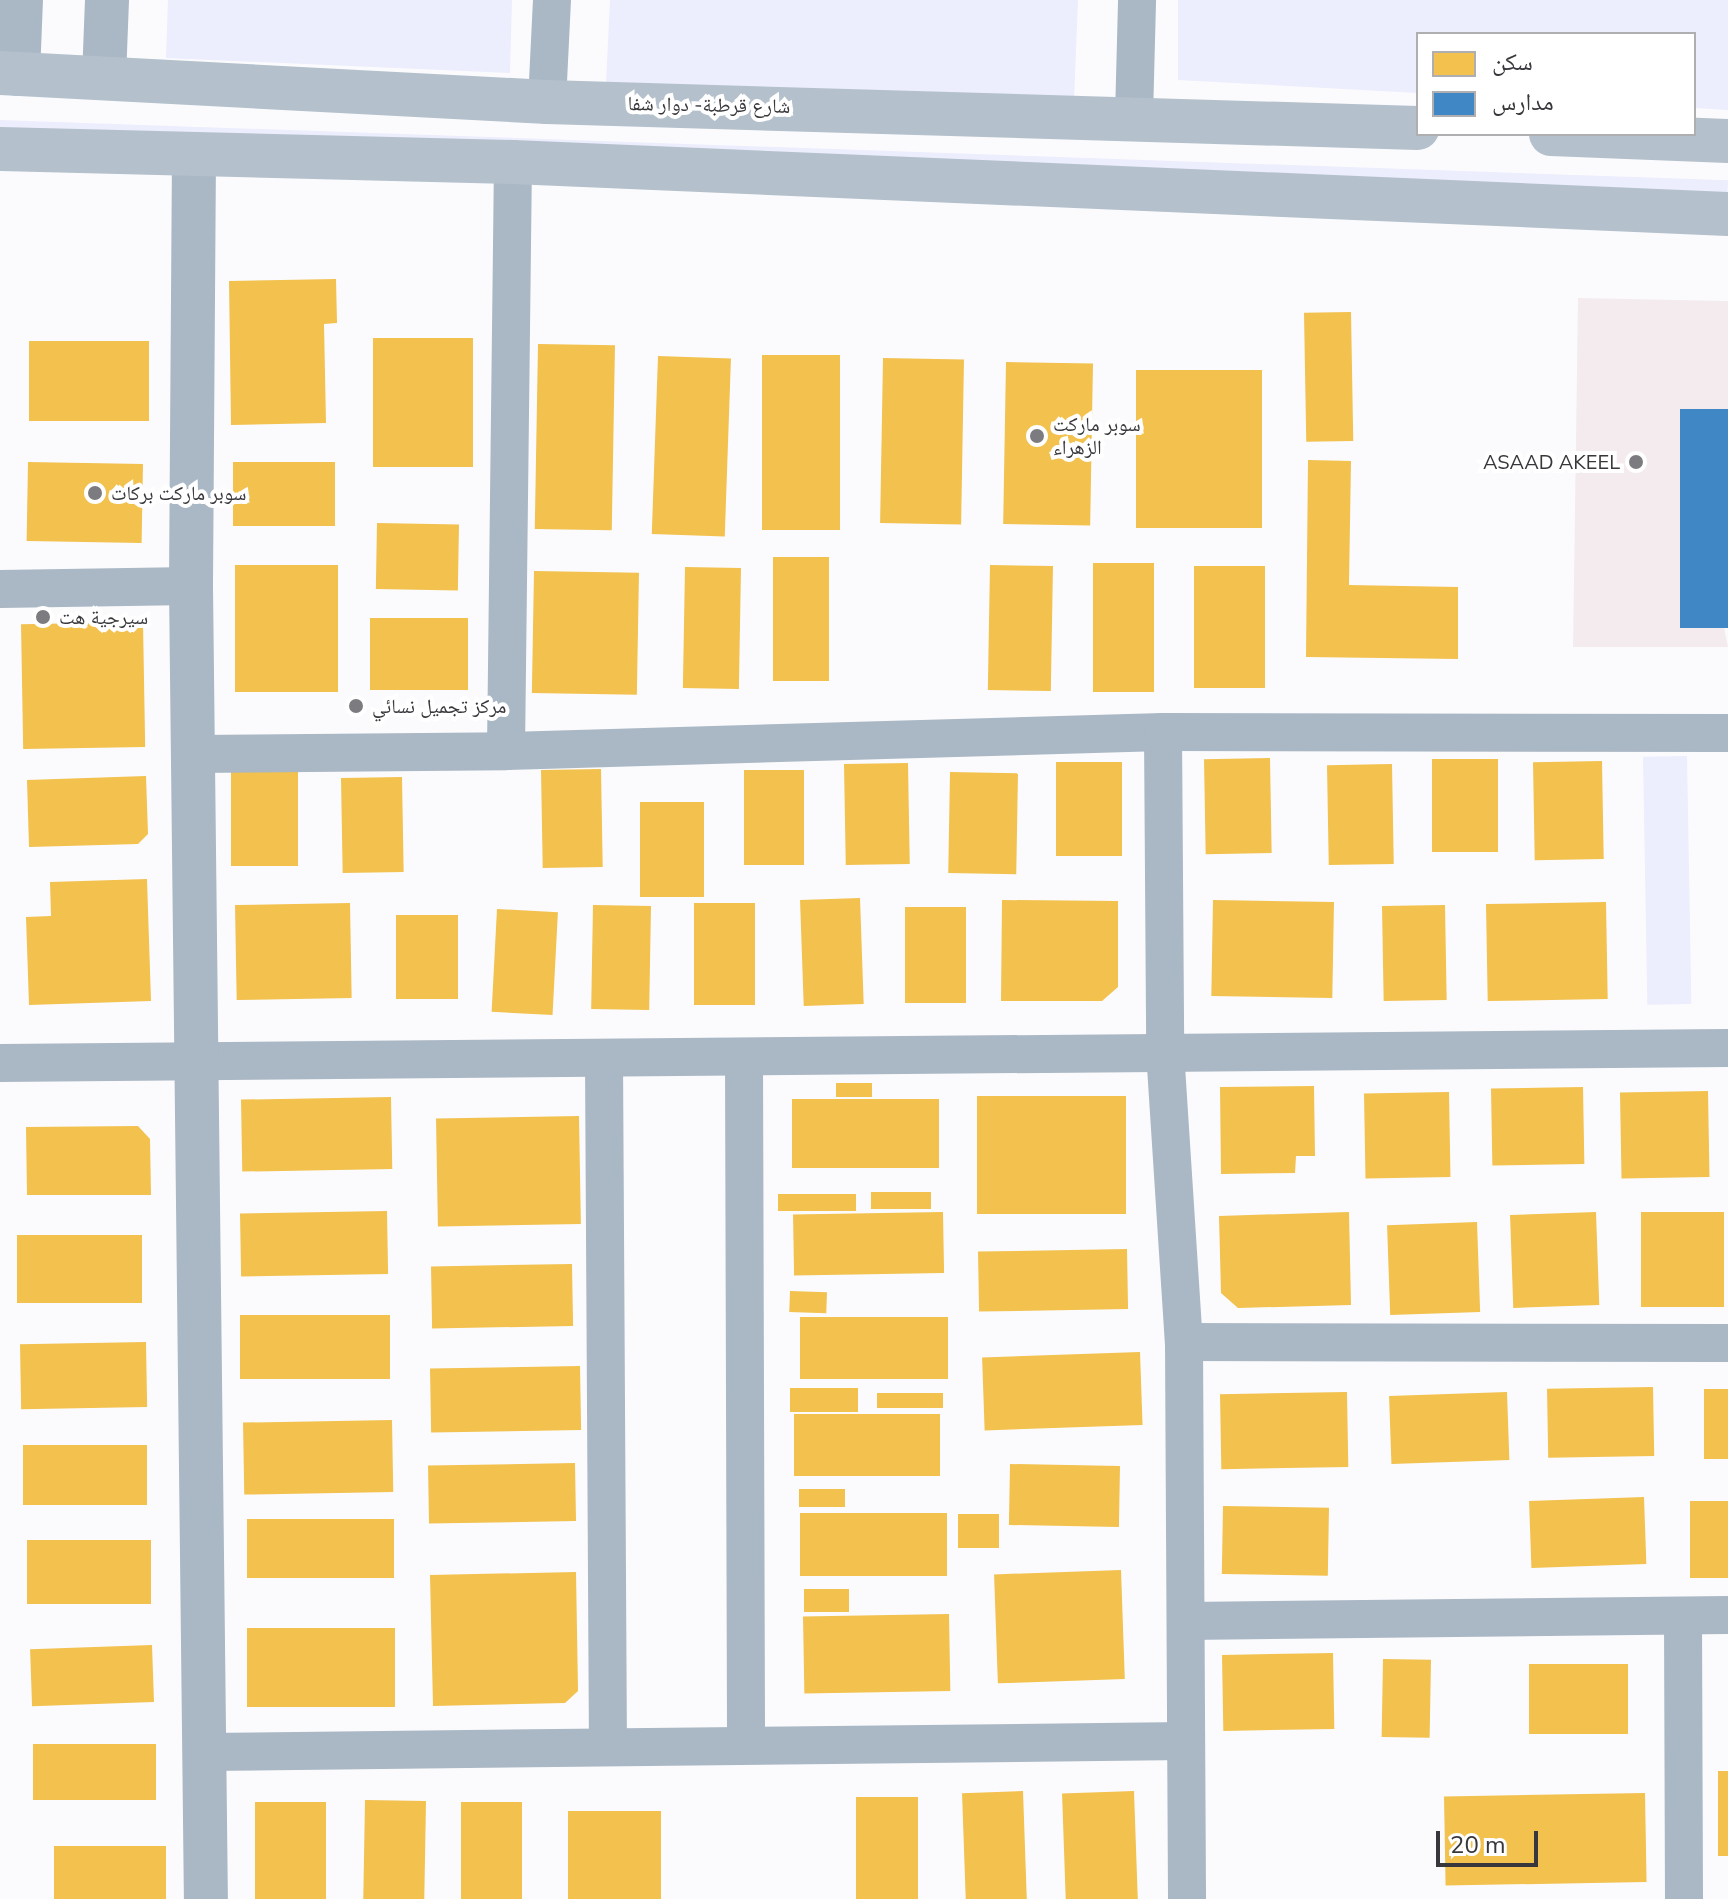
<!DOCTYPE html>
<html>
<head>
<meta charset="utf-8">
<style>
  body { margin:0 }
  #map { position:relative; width:1728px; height:1899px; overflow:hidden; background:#fbfbfd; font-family:"Nunito Sans","Noto Naskh Arabic",sans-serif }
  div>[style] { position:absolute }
  .education>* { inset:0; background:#f4ebef }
  .green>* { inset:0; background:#ecedfd; transform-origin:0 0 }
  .homes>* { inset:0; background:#f2c14e; transform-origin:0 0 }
  .schools>* { inset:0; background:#3f88c5; transform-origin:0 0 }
  .minor>* { height:38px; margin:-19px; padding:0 19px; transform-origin:19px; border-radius:19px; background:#aab7c4 }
  .tertiary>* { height:44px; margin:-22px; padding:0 22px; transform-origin:22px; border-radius:22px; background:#aab7c4 }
  .secondary>* { height:44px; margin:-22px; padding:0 22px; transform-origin:22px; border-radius:22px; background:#b4c0cb }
  .dots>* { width:22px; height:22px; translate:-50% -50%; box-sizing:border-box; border:4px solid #fff; border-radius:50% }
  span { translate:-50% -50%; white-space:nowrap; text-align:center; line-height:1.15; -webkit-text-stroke:8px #fff; paint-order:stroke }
  .street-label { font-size:20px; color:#37373c }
  .poi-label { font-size:20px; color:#37373c }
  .left { translate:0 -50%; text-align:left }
  .right { translate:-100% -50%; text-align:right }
  .legend { position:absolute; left:1416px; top:32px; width:280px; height:104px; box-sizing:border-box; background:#fff; border:2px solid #afafb1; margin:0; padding:10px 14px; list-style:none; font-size:24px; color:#37373c }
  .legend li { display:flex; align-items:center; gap:16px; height:40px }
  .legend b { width:40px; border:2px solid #afafb1 }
  .scale { position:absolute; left:1436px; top:1831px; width:102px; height:36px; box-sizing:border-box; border:4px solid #37373c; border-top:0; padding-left:10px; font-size:24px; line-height:28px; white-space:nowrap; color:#37373c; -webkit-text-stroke:6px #fff; paint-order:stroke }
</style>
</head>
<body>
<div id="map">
  <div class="education">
    <div style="clip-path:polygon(1578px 298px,1728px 301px,1728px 409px,1680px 410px,1728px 647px,1573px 647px)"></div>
  </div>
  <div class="green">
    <div style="clip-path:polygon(168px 0,512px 0,510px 73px,166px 58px)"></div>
    <div style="clip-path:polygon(610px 0,1078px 0,1074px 99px,606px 83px)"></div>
    <div style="clip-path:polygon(1178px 0,1728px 0,1728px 110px,1694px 108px,1694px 34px,1418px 34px,1418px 93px,1178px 80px)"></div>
    <div style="left:0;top:120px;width:1729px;height:30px;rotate:2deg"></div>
    <div style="left:1687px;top:756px;width:248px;height:44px;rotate:89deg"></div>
  </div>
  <div class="homes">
    <div style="clip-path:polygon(336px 279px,337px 323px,324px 324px,326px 423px,231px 425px,229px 281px)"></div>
    <div style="left:1351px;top:312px;width:129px;height:47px;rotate:89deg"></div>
    <div style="left:473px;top:338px;width:129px;height:100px;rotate:90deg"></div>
    <div style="left:29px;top:341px;width:120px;height:80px"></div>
    <div style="left:538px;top:344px;width:77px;height:185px;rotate:1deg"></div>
    <div style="left:762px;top:355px;width:78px;height:175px"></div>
    <div style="left:658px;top:356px;width:73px;height:178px;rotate:2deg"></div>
    <div style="left:883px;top:358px;width:81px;height:165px;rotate:1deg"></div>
    <div style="left:1006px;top:362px;width:87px;height:162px;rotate:1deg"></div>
    <div style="left:1136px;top:370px;width:126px;height:158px"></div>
    <div style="clip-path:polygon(1308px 460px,1351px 461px,1349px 585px,1458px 587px,1458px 659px,1306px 657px)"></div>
    <div style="left:28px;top:462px;width:115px;height:79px;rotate:1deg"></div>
    <div style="left:335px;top:462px;width:64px;height:102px;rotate:90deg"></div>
    <div style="left:377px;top:523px;width:82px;height:66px;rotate:1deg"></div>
    <div style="left:829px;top:557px;width:124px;height:56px;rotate:90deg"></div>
    <div style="left:1093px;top:563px;width:61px;height:129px"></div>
    <div style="left:338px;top:565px;width:127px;height:103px;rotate:90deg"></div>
    <div style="left:990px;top:565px;width:63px;height:125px;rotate:1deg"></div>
    <div style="left:1194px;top:566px;width:71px;height:122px"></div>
    <div style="left:685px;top:567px;width:56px;height:121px;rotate:1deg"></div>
    <div style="left:534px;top:571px;width:105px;height:122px;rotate:1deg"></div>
    <div style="left:370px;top:618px;width:98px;height:72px"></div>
    <div style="left:143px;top:622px;width:125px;height:122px;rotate:89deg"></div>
    <div style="left:1270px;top:758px;width:95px;height:66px;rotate:89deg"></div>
    <div style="left:1432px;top:759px;width:66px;height:93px"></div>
    <div style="left:1602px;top:761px;width:98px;height:69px;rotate:89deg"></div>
    <div style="left:1056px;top:762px;width:66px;height:94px"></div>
    <div style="left:908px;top:763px;width:101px;height:64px;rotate:89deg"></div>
    <div style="left:1392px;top:764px;width:100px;height:65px;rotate:89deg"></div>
    <div style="left:601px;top:769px;width:98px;height:60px;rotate:89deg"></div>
    <div style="left:231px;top:770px;width:67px;height:96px"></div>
    <div style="left:744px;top:770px;width:60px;height:95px"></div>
    <div style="left:950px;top:772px;width:68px;height:101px;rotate:1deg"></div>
    <div style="clip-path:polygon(146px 776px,148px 834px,138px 844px,29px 847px,27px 780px)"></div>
    <div style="left:402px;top:777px;width:95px;height:61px;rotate:89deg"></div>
    <div style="left:640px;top:802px;width:64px;height:95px"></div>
    <div style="clip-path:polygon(147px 879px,151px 1001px,29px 1005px,26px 917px,51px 916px,50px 882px)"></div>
    <div style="left:860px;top:898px;width:106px;height:60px;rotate:88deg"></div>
    <div style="clip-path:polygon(1002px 900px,1118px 901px,1118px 987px,1102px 1001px,1001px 1001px)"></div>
    <div style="left:1213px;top:900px;width:121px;height:96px;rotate:1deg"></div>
    <div style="left:1606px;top:902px;width:97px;height:120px;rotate:89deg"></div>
    <div style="left:350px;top:903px;width:95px;height:115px;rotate:89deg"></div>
    <div style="left:694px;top:903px;width:61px;height:102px"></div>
    <div style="left:593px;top:905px;width:58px;height:104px;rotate:1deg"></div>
    <div style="left:1445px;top:905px;width:95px;height:63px;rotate:89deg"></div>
    <div style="left:905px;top:907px;width:61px;height:96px"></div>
    <div style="left:497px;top:909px;width:61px;height:103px;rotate:3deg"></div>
    <div style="left:396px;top:915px;width:62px;height:84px"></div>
    <div style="left:836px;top:1083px;width:36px;height:14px"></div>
    <div style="clip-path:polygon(1314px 1086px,1315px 1156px,1296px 1156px,1295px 1173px,1221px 1174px,1220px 1087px)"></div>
    <div style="left:1583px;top:1087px;width:77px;height:92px;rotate:89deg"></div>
    <div style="left:1708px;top:1091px;width:86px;height:88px;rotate:89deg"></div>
    <div style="left:1449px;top:1092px;width:85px;height:85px;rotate:89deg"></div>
    <div style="left:1126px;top:1096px;width:118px;height:149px;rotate:90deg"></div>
    <div style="left:391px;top:1097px;width:72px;height:150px;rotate:89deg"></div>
    <div style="left:939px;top:1099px;width:69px;height:147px;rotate:90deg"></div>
    <div style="left:579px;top:1116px;width:108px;height:143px;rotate:89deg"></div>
    <div style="clip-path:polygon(138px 1126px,150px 1139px,151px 1195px,27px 1195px,26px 1127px)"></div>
    <div style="left:871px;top:1192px;width:60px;height:17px"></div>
    <div style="left:778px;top:1194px;width:78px;height:17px"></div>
    <div style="left:387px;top:1211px;width:63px;height:147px;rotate:89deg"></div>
    <div style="left:943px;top:1212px;width:61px;height:150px;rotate:89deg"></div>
    <div style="clip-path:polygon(1349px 1212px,1351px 1305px,1238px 1308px,1221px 1293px,1219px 1216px)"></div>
    <div style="left:1596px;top:1212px;width:93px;height:86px;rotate:88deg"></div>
    <div style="left:1641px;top:1212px;width:83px;height:95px"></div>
    <div style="left:1477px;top:1222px;width:90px;height:90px;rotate:88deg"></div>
    <div style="left:142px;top:1235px;width:68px;height:125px;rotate:90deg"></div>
    <div style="left:1127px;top:1249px;width:60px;height:149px;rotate:89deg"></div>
    <div style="left:572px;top:1264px;width:62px;height:141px;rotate:89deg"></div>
    <div style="left:790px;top:1291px;width:37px;height:21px;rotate:2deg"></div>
    <div style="left:390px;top:1315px;width:64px;height:150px;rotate:90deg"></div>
    <div style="left:800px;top:1317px;width:148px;height:62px"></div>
    <div style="left:146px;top:1342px;width:65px;height:126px;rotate:89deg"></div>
    <div style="left:1140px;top:1352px;width:73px;height:158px;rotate:88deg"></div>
    <div style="left:580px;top:1366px;width:64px;height:150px;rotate:89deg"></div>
    <div style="left:1653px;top:1387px;width:69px;height:106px;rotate:89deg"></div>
    <div style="left:790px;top:1388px;width:68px;height:24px"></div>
    <div style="left:1704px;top:1389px;width:24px;height:70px"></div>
    <div style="left:1347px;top:1392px;width:75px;height:127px;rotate:89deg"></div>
    <div style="left:1507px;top:1392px;width:68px;height:118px;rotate:88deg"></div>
    <div style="left:877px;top:1393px;width:66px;height:15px"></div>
    <div style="left:940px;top:1414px;width:62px;height:146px;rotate:90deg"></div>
    <div style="left:392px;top:1420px;width:72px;height:149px;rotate:89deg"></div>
    <div style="left:147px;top:1445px;width:60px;height:124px;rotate:90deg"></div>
    <div style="left:575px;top:1463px;width:58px;height:147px;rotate:89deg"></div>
    <div style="left:1010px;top:1464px;width:110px;height:61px;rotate:1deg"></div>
    <div style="left:799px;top:1489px;width:46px;height:18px"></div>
    <div style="left:1644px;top:1497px;width:67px;height:115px;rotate:88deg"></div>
    <div style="left:1728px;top:1501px;width:77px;height:38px;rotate:90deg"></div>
    <div style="left:1223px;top:1506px;width:106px;height:68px;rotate:1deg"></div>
    <div style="left:800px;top:1513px;width:147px;height:63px"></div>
    <div style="left:958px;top:1514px;width:41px;height:34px"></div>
    <div style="left:394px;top:1519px;width:59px;height:147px;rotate:90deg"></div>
    <div style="left:27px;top:1540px;width:124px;height:64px"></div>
    <div style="left:1121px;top:1570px;width:109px;height:127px;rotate:88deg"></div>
    <div style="clip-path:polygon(576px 1572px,578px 1691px,565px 1703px,433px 1706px,430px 1575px)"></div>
    <div style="left:804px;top:1589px;width:45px;height:23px"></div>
    <div style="left:949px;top:1614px;width:77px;height:146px;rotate:89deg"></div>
    <div style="left:247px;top:1628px;width:148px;height:79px"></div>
    <div style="left:152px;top:1645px;width:57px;height:122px;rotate:88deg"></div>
    <div style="left:1333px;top:1653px;width:76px;height:111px;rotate:89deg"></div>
    <div style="left:1383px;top:1659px;width:48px;height:78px;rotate:1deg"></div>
    <div style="left:1529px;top:1664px;width:99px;height:70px"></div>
    <div style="left:156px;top:1744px;width:56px;height:123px;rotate:90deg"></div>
    <div style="left:1718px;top:1771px;width:10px;height:85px"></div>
    <div style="left:1023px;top:1791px;width:108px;height:61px;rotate:88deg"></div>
    <div style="left:1134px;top:1791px;width:108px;height:72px;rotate:88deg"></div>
    <div style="left:1645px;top:1793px;width:89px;height:201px;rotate:89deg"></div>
    <div style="left:856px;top:1797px;width:62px;height:102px"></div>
    <div style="left:365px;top:1800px;width:61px;height:99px;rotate:1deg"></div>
    <div style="left:255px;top:1802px;width:71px;height:97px"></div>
    <div style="left:461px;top:1802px;width:61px;height:97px"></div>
    <div style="left:661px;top:1811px;width:88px;height:93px;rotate:90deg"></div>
    <div style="left:54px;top:1846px;width:112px;height:53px"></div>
  </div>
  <div class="schools">
    <div style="left:1728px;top:409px;width:219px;height:48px;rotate:90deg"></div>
  </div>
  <div class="minor">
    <div style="left:547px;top:102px;width:102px;rotate:-87.2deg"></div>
    <div style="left:1134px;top:117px;width:117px;rotate:-88.5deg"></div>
    <div style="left:0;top:589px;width:191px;rotate:-0.9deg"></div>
    <div style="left:1163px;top:732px;width:319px;rotate:89.6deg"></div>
    <div style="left:1165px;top:1051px;width:292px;rotate:86.3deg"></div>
    <div style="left:1184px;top:1342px;width:557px;rotate:89.69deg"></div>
    <div style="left:506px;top:751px;width:589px;rotate:-89.32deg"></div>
    <div style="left:193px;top:754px;width:313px;rotate:-0.5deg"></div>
    <div style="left:506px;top:751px;width:657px;rotate:-1.66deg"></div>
    <div style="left:1163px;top:732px;width:565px;rotate:0.1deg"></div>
    <div style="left:744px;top:1057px;width:688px;rotate:89.83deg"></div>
    <div style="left:604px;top:1058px;width:687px;rotate:89.67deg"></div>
    <div style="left:0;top:1063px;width:1728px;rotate:-0.5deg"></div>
    <div style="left:1184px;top:1342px;width:544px;rotate:0.11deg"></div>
    <div style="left:1683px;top:1616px;width:283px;rotate:89.8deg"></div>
    <div style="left:1186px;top:1621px;width:542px;rotate:-0.63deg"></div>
    <div style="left:204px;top:1752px;width:982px;rotate:-0.64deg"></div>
  </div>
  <div class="tertiary">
    <div style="left:18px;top:74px;width:74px;rotate:-87.7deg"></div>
    <div style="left:104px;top:78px;width:78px;rotate:-87.8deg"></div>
    <div style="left:194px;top:154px;width:432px;rotate:90.4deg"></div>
    <div style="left:191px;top:586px;width:1313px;rotate:89.35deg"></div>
  </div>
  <div class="secondary">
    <div style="left:0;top:73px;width:548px;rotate:3.03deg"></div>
    <div style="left:547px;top:102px;width:871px;rotate:1.71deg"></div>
    <div style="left:1551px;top:134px;width:177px;rotate:2.3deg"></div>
    <div style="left:0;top:149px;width:513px;rotate:1.45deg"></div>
    <div style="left:513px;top:162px;width:1216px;rotate:2.45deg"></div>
  </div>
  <div class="dots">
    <div style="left:1037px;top:436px;background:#7c7c80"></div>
    <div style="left:1636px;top:462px;background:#7c7c80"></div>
    <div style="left:95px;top:493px;background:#7c7c80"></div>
    <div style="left:43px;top:617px;background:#7c7c80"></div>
    <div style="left:356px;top:706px;background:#7c7c80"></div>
  </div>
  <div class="street-label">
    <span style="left:709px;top:105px;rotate:1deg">شارع قرطبة- دوار شفا</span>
  </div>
  <div class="poi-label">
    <span class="left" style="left:1053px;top:436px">سوبر ماركت<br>الزهراء</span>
    <span class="right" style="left:1620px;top:462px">ASAAD AKEEL</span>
    <span class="left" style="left:111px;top:493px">سوبر ماركت بركات</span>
    <span class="left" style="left:59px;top:617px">سيرجية هت</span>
    <span class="left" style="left:372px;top:706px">مركز تجميل نسائي</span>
  </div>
  <ul class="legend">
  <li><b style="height:22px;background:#f2c14e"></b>سكن</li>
  <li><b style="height:22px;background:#3f88c5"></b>مدارس</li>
  </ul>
  <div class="scale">20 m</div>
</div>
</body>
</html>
